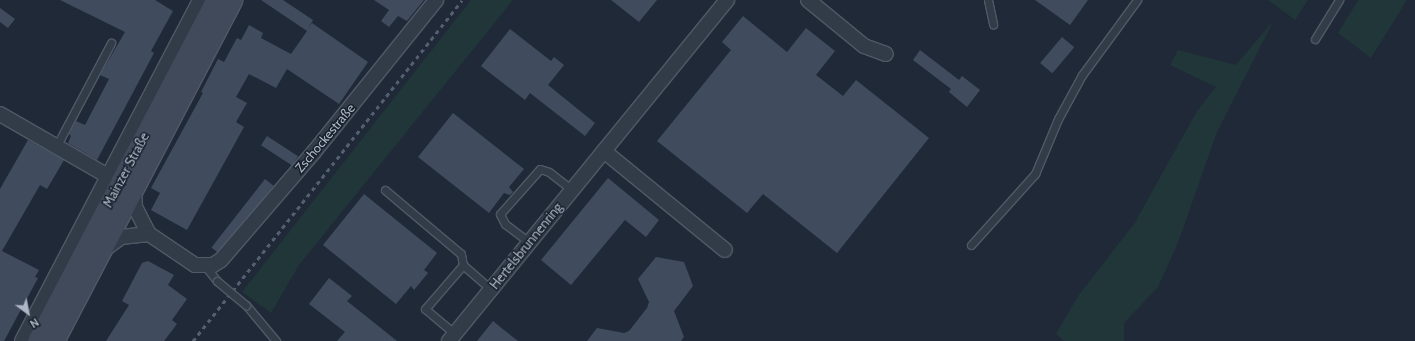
<!DOCTYPE html>
<html>
<head>
<meta charset="utf-8">
<style>
  body { margin:0 }
  #map { position:relative; width:1415px; height:341px; overflow:hidden; background:#1f2938; font-family:Cabin,sans-serif }
  div>[style] { position:absolute }
  .green>* { inset:0; background:#213639 }
  .building>* { inset:0; background:#404c5d; transform-origin:0 0 }
  .roads { filter:drop-shadow(1px 0 #505966) drop-shadow(-1px 0 #505966) drop-shadow(0 1px #505966) drop-shadow(0 -1px #505966) }
  .service>* { height:7px; margin:-3.5px; padding:0 3.5px; transform-origin:3.5px; border-radius:3.5px; background:#323b48 }
  .minor>* { height:14px; margin:-7px; padding:0 7px; transform-origin:7px; border-radius:7px; background:#323b48 }
  .secondary>* { height:19px; margin:-9.5px; padding:0 9.5px; transform-origin:9.5px; border-radius:9.5px; background:#404a5b }
  .rail>* { height:3px; margin-top:-1.5px; transform-origin:0; background:repeating-linear-gradient(90deg,#545f70 0 4px,transparent 0 8px) }
  .bridges { filter:drop-shadow(1px 0 #505966) drop-shadow(-1px 0 #505966) drop-shadow(0 1px #505966) drop-shadow(0 -1px #505966) }
  .service-bridge>* { height:7px; margin:-3.5px; padding:0 3.5px; transform-origin:3.5px; border-radius:3.5px; background:#323b48 }
  span { translate:-50% -50%; white-space:nowrap; text-align:center; line-height:1.15; -webkit-text-stroke:3px #18202d; paint-order:stroke }
  .street-label { font-size:13px; color:#acb6c5 }
  .north { position:absolute; left:8px; top:293px; width:40px; height:40px; -webkit-text-stroke:3px #18202d; paint-order:stroke; rotate:148deg; font-size:11px; font-weight:700; line-height:16px; text-align:center; color:#acb6c5 }
  .north::after { content:''; display:block; margin:auto; width:14px; height:18px; background:#acb6c5; clip-path:polygon(50% 0,100% 100%,50% 72%,0 100%) }
</style>
</head>
<body>
<div id="map">
  <div class="green">
    <div style="clip-path:polygon(471px 0,513px 0,299px 265px,271px 313px,242px 292px)"></div>
    <div style="clip-path:polygon(1268px 0,1308px 0,1295px 20px)"></div>
    <div style="clip-path:polygon(1358px 0,1407px 0,1371px 58px,1338px 33px)"></div>
    <div style="clip-path:polygon(1274px 20px,1217px 132px,1178px 243px,1158px 287px,1124px 323px,1124px 341px,1064px 341px,1056px 334px,1078px 296px,1134px 224px,1197px 111px,1216px 87px,1170px 65px,1178px 50px,1236px 65px)"></div>
  </div>
  <div class="building">
    <div style="clip-path:polygon(60px 0,155px 0,173px 11px,151px 51px,154px 53px,97px 160px,68px 143px,71px 136px,69px 134px,76px 121px,85px 125px,109px 79px,100px 75px,125px 32px)"></div>
    <div style="clip-path:polygon(261px 0,283px 0,313px 20px,308px 29px,312px 23px,368px 62px,339px 104px,287px 69px,276px 88px,249px 74px,236px 97px,247px 103px,236px 122px,244px 127px,187px 230px,151px 210px,160px 193px,151px 188px,203px 93px,201px 92px,218px 59px,224px 62px,237px 38px,241px 40px,249px 25px,263px 33px,261px 38px,291px 54px,307px 31px)"></div>
    <div style="clip-path:polygon(374px 0,424px 0,407px 21px,398px 16px,389px 27px,381px 21px,389px 10px)"></div>
    <div style="clip-path:polygon(611px 0,657px 0,639px 22px)"></div>
    <div style="clip-path:polygon(1035px 0,1088px 0,1070px 25px)"></div>
    <div style="clip-path:polygon(0 8px,15px 19px,8px 28px,0 22px)"></div>
    <div style="clip-path:polygon(743px 16px,787px 52px,806px 28px,835px 51px,816px 75px,843px 96px,856px 80px,929px 138px,837px 253px,763px 194px,747px 213px,657px 141px,731px 50px,722px 42px)"></div>
    <div style="clip-path:polygon(510px 29px,551px 61px,554px 57px,564px 65px,548px 85px,595px 123px,585px 136px,530px 93px,525px 100px,481px 66px)"></div>
    <div style="left:1062px;top:37px;width:16px;height:34px;rotate:40deg"></div>
    <div style="clip-path:polygon(920px 50px,959px 80px,962px 76px,980px 90px,967px 107px,949px 92px,951px 89px,913px 60px)"></div>
    <div style="clip-path:polygon(453px 113px,524px 169px,509px 187px,513px 192px,510px 195px,504px 193px,489px 213px,418px 157px)"></div>
    <div style="left:267px;top:136px;width:37px;height:11px;rotate:33deg"></div>
    <div style="clip-path:polygon(28px 140px,64px 160px,47px 189px,40px 185px,2px 251px,39px 270px,35px 277px,38px 278px,4px 341px,0 341px,0 189px)"></div>
    <div style="clip-path:polygon(608px 178px,659px 220px,646px 237px,625px 220px,571px 285px,541px 260px)"></div>
    <div style="left:265px;top:179px;width:11px;height:87px;rotate:38deg"></div>
    <div style="clip-path:polygon(364px 194px,437px 253px,424px 270px,428px 273px,414px 290px,411px 286px,396px 304px,323px 245px)"></div>
    <div style="clip-path:polygon(656px 257px,684px 262px,693px 286px,674px 311px,684px 337px,681px 341px,587px 341px,597px 328px,624px 333px,629px 331px,647px 308px,649px 302px,638px 279px)"></div>
    <div style="clip-path:polygon(148px 261px,174px 275px,168px 285px,187px 299px,172px 320px,177px 324px,164px 341px,106px 341px,129px 305px,122px 301px,142px 263px)"></div>
    <div style="clip-path:polygon(329px 278px,352px 296px,347px 301px,397px 341px,337px 341px,345px 332px,309px 304px)"></div>
    <div style="clip-path:polygon(493px 321px,504px 330px,518px 341px,477px 341px)"></div>
  </div>
  <div class="roads">
    <div class="service">
      <div style="left:988px;top:0;width:25px;rotate:78deg"></div>
      <div style="left:1315px;top:39px;width:46px;rotate:-58.4deg"></div>
      <div style="left:56px;top:147px;width:118px;rotate:-62.1deg"></div>
      <div style="left:385px;top:190px;width:99px;rotate:40.1deg"></div>
      <div style="left:461px;top:254px;width:11px;rotate:80deg"></div>
      <div style="left:463px;top:265px;width:37px;rotate:41deg"></div>
      <div style="left:529px;top:242px;width:30px;rotate:-143deg"></div>
      <div style="left:505px;top:224px;width:11px;rotate:-117deg"></div>
      <div style="left:500px;top:214px;width:60px;rotate:-48.4deg"></div>
      <div style="left:540px;top:169px;width:9px;rotate:18deg"></div>
      <div style="left:549px;top:172px;width:29px;rotate:38deg"></div>
      <div style="left:971px;top:245px;width:96px;rotate:-48deg"></div>
      <div style="left:1035px;top:174px;width:60px;rotate:-67.3deg"></div>
      <div style="left:1058px;top:119px;width:50px;rotate:-61.4deg"></div>
      <div style="left:1082px;top:75px;width:93px;rotate:-53.7deg"></div>
      <div style="left:206px;top:267px;width:18px;rotate:52deg"></div>
      <div style="left:246px;top:305px;width:47px;rotate:50.2deg"></div>
      <div style="left:455px;top:334px;width:39px;rotate:-140deg"></div>
      <div style="left:425px;top:309px;width:58px;rotate:-49.2deg"></div>
    </div>
    <div class="minor">
      <div style="left:808px;top:0;width:72px;rotate:39.4deg"></div>
      <div style="left:864px;top:46px;width:23px;rotate:20deg"></div>
      <div style="left:0;top:114px;width:125px;rotate:29.9deg"></div>
      <div style="left:604px;top:151px;width:156px;rotate:39.3deg"></div>
      <div style="left:134px;top:188px;width:19px;rotate:87deg"></div>
      <div style="left:135px;top:207px;width:30px;rotate:63deg"></div>
      <div style="left:149px;top:234px;width:55px;rotate:34deg"></div>
      <div style="left:195px;top:265px;width:18px"></div>
      <div style="left:213px;top:265px;width:9px;rotate:-32deg"></div>
      <div style="left:221px;top:260px;width:143px;rotate:-49.3deg"></div>
      <div style="left:314px;top:152px;width:195px;rotate:-51.2deg"></div>
      <div style="left:102px;top:251px;width:24px;rotate:-36deg"></div>
      <div style="left:121px;top:237px;width:28px;rotate:-6deg"></div>
      <div style="left:22px;top:341px;width:385px;rotate:-62.4deg"></div>
      <div style="left:449px;top:341px;width:440px;rotate:-50.8deg"></div>
    </div>
    <div class="secondary">
      <div style="left:37px;top:341px;width:385px;rotate:-62.4deg"></div>
      <div style="left:54px;top:341px;width:385px;rotate:-62.4deg"></div>
    </div>
  </div>
  <div class="rail">
    <div style="left:193px;top:341px;width:434px;rotate:-51.7deg"></div>
  </div>
  <div class="bridges">
    <div class="service-bridge">
      <div style="left:217px;top:281px;width:38px;rotate:40deg"></div>
    </div>
  </div>
  <div class="street-label">
    <span style="left:325px;top:138px;rotate:-50deg">Zschockestraße</span>
    <span style="left:126px;top:170px;rotate:-62deg">Mainzer Straße</span>
    <span style="left:526px;top:246px;rotate:-51deg">Hertelsbrunnenring</span>
  </div>
  <div class="north">N</div>
</div>
</body>
</html>
